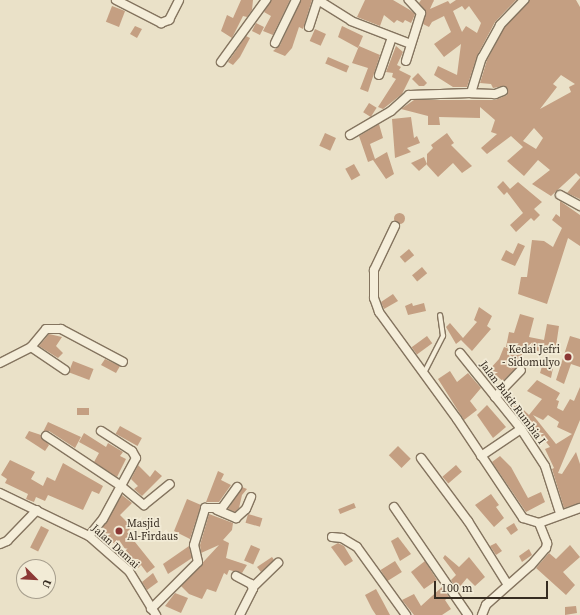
<!DOCTYPE html>
<html>
<head>
<meta charset="utf-8">
<style>
  body { margin:0 }
  #map { position:relative; width:580px; height:615px; overflow:hidden; background:#eae1c8; font-family:"Source Serif 4",serif }
  div>[style] { position:absolute }
  .building>* { inset:0; background:#c49f82; transform-origin:0 0 }
  .round { border-radius:50% }
  .roads { filter:drop-shadow(1px 0 #84745f) drop-shadow(-1px 0 #84745f) drop-shadow(0 1px #84745f) drop-shadow(0 -1px #84745f) }
  .lane>* { height:4px; margin:-2px; padding:0 2px; transform-origin:2px; border-radius:2px; background:#f5eeda }
  .street>* { height:8px; margin:-4px; padding:0 4px; transform-origin:4px; border-radius:4px; background:#f5eeda }
  .dots>* { width:11px; height:11px; translate:-50% -50%; box-sizing:border-box; border:2px solid #f2ebd6; border-radius:50% }
  span { translate:-50% -50%; white-space:nowrap; text-align:center; line-height:1.15; -webkit-text-stroke:3.5px #f2ebd6; paint-order:stroke }
  .poi-label { font-size:11px; color:#362c21 }
  .right { translate:-100% -50%; text-align:right }
  .left { translate:0 -50%; text-align:left }
  .street-label { font-size:11px; color:#362c21 }
  .north { position:absolute; left:16px; top:559px; width:40px; height:40px; box-sizing:border-box; background:#f2ebd6; border:1px solid #a79f8e; border-radius:50%; rotate:114deg; font-size:11px; font-weight:700; line-height:16px; text-align:center; color:#362c21 }
  .north::after { content:''; display:block; margin:auto; width:14px; height:18px; background:#8c3835; clip-path:polygon(50% 0,100% 100%,50% 72%,0 100%) }
  .scale { position:absolute; left:434px; top:581px; width:114px; height:18px; box-sizing:border-box; border:2px solid #362c21; border-top:0; padding-left:5px; font-size:12px; line-height:14px; white-space:nowrap; color:#362c21; -webkit-text-stroke:3px #f2ebd6; paint-order:stroke }
</style>
</head>
<body>
<div id="map">
  <div class="building">
    <div style="clip-path:polygon(241px 0,253px 0,252px 10px,247px 17px,243px 16px,232px 38px,221px 31px,227px 15px,233px 18px)"></div>
    <div style="clip-path:polygon(271px 0,290px 0,273px 35px,263px 31px,271px 16px,264px 12px)"></div>
    <div style="clip-path:polygon(301px 0,312px 0,303px 29px,299px 27px,292px 48px,285px 56px,273px 51px,280px 45px)"></div>
    <div style="clip-path:polygon(365px 0,393px 0,410px 10px,415px 14px,413px 19px,411px 23px,405px 20px,403px 23px,397px 20px,394px 23px,384px 15px,380px 26px,357px 17px)"></div>
    <div style="clip-path:polygon(evenodd,421px 0,434px 0,430px 9px,448px 1px,450px 4px,456px 0,516px 0,495px 22px,477px 56px,467px 87px,453px 87px,434px 75px,438px 66px,457px 75px,461px 44px,444px 57px,434px 44px,451px 32px,444px 16px,432px 22px,429px 27px,423px 24px,426px 12px,419px 3px,421px 0,462px 6px,465px 10px,469px 6px,481px 23px,477px 33px,466px 26px,462px 32px,453px 11px,462px 6px)"></div>
    <div style="clip-path:polygon(evenodd,529px 0,576px 0,580px 7px,580px 177px,576px 173px,551px 196px,532px 184px,550px 170px,538px 160px,524px 176px,507px 161px,523px 147px,511px 136px,487px 154px,481px 148px,497px 134px,491px 132px,495px 120px,480px 107px,480px 118px,439px 117px,440px 125px,428px 125px,428px 116px,401px 109px,414px 100px,495px 100px,507px 95px,508px 89px,504px 86px,493px 88px,491px 84px,480px 83px,487px 60px,504px 28px,529px 0,561px 75px,575px 84px,569px 87px,571px 92px,540px 109px,557px 87px,553px 84px,561px 75px,529px 0,534px 128px,543px 138px,536px 149px,523px 141px,534px 128px)"></div>
    <div style="left:112px;top:6px;width:14px;height:17px;rotate:21deg"></div>
    <div style="left:256px;top:23px;width:9px;height:9px;rotate:27deg"></div>
    <div style="clip-path:polygon(135px 26px,142px 29px,137px 38px,130px 34px)"></div>
    <div style="clip-path:polygon(342px 26px,363px 36px,358px 48px,338px 37px)"></div>
    <div style="left:315px;top:29px;width:12px;height:13px;rotate:24deg"></div>
    <div style="clip-path:polygon(246px 36px,250px 38px,240px 57px,233px 65px,228px 62px)"></div>
    <div style="clip-path:polygon(359px 46px,380px 55px,368px 92px,360px 89px,368px 68px,352px 63px)"></div>
    <div style="clip-path:polygon(396px 46px,403px 52px,397px 65px,401px 67px,399px 70px,411px 76px,402px 94px,383px 109px,378px 107px,396px 79px,392px 77px,393px 73px,386px 72px)"></div>
    <div style="left:328px;top:57px;width:23px;height:7px;rotate:23deg"></div>
    <div style="clip-path:polygon(418px 73px,427px 83px,424px 86px,419px 86px,412px 79px)"></div>
    <div style="left:369px;top:103px;width:9px;height:11px;rotate:32deg"></div>
    <div style="clip-path:polygon(411px 117px,414px 138px,417px 136px,420px 143px,407px 148px,411px 152px,395px 158px,392px 119px)"></div>
    <div style="clip-path:polygon(379px 124px,383px 138px,370px 144px,375px 159px,387px 152px,394px 174px,386px 179px,373px 160px,368px 162px,359px 136px)"></div>
    <div style="left:325px;top:133px;width:12px;height:14px;rotate:24deg"></div>
    <div style="clip-path:polygon(447px 133px,454px 143px,451px 145px,472px 166px,462px 173px,453px 163px,438px 177px,427px 165px,427px 154px,433px 148px,431px 145px)"></div>
    <div style="clip-path:polygon(424px 157px,427px 164px,419px 171px,411px 163px)"></div>
    <div style="left:354px;top:164px;width:13px;height:10px;rotate:61deg"></div>
    <div style="clip-path:polygon(580px 178px,580px 199px,567px 193px)"></div>
    <div style="clip-path:polygon(503px 181px,510px 189px,518px 182px,542px 202px,534px 209px,540px 215px,534px 221px,531px 218px,516px 232px,510px 225px,523px 213px,507px 192px,504px 195px,497px 187px)"></div>
    <div style="clip-path:polygon(560px 201px,580px 215px,580px 246px,568px 238px,547px 304px,518px 294px,521px 277px,527px 277px,532px 240px,544px 241px,553px 247px,562px 228px,552px 220px,556px 214px,560px 217px)"></div>
    <div class="round" style="left:393.5px;top:212.5px;width:11px;height:11px"></div>
    <div style="clip-path:polygon(518px 243px,525px 246px,515px 266px,501px 260px,506px 250px,513px 254px)"></div>
    <div style="left:409px;top:249px;width:8px;height:12px;rotate:50deg"></div>
    <div style="left:422px;top:267px;width:8px;height:13px;rotate:50deg"></div>
    <div style="clip-path:polygon(393px 294px,398px 301px,384px 309px,381px 302px)"></div>
    <div style="clip-path:polygon(412px 303px,413px 306px,424px 303px,426px 311px,408px 315px,405px 306px)"></div>
    <div style="clip-path:polygon(479px 307px,492px 316px,487px 326px,491px 329px,472px 351px,461px 340px,456px 344px,446px 327px,450px 323px,463px 338px,477px 322px,474px 320px)"></div>
    <div style="clip-path:polygon(520px 314px,534px 318px,529px 337px,544px 340px,547px 324px,559px 326px,555px 353px,506px 347px,509px 332px,514px 333px)"></div>
    <div style="clip-path:polygon(49px 334px,62px 337px,56px 346px,63px 353px,58px 358px,39px 346px)"></div>
    <div style="left:427px;top:336px;width:9px;height:19px;rotate:54deg"></div>
    <div style="clip-path:polygon(570px 336px,580px 339px,580px 367px,571px 364px,564px 384px,556px 380px)"></div>
    <div style="clip-path:polygon(504px 347px,522px 354px,519px 365px,503px 381px,489px 370px,499px 359px)"></div>
    <div style="clip-path:polygon(105px 359px,120px 366px,116px 373px,101px 365px)"></div>
    <div style="left:73px;top:361px;width:22px;height:12px;rotate:21deg"></div>
    <div style="clip-path:polygon(543px 363px,553px 368px,551px 378px,540px 373px)"></div>
    <div style="clip-path:polygon(450px 371px,457px 382px,468px 373px,481px 388px,470px 401px,477px 410px,464px 420px,438px 379px)"></div>
    <div style="clip-path:polygon(evenodd,537px 380px,560px 393px,556px 400px,559px 401px,557px 408px,563px 411px,570px 399px,574px 401px,580px 387px,580px 420px,558px 473px,562px 474px,576px 452px,580px 464px,580px 503px,564px 508px,552px 469px,554px 468px,545px 449px,550px 447px,535px 428px,529px 432px,502px 397px,506px 393px,529px 415px,542px 399px,527px 391px,537px 380px,533px 415px,543px 420px,548px 415px,559px 422px,557px 427px,572px 434px,556px 444px,533px 415px)"></div>
    <div style="clip-path:polygon(487px 405px,506px 427px,493px 438px,477px 415px)"></div>
    <div style="left:77px;top:408px;width:12px;height:7px"></div>
    <div style="clip-path:polygon(48px 422px,81px 437px,75px 448px,49px 431px,43px 432px)"></div>
    <div style="left:120px;top:426px;width:25px;height:9px;rotate:29deg"></div>
    <div style="clip-path:polygon(29px 431px,41px 435px,49px 445px,45px 451px,25px 438px)"></div>
    <div style="clip-path:polygon(84px 433px,106px 447px,108px 443px,123px 452px,120px 456px,126px 459px,117px 477px,94px 462px,99px 453px,79px 442px)"></div>
    <div style="left:398px;top:446px;width:18px;height:13px;rotate:45deg"></div>
    <div style="clip-path:polygon(500px 456px,511px 467px,528px 498px,541px 492px,545px 502px,526px 512px,492px 462px)"></div>
    <div style="clip-path:polygon(10px 460px,35px 472px,31px 479px,43px 486px,47px 477px,55px 481px,63px 463px,103px 486px,99px 494px,92px 491px,83px 510px,48px 495px,45px 501px,36px 497px,34px 502px,26px 499px,28px 494px,5px 483px,7px 479px,1px 475px)"></div>
    <div style="clip-path:polygon(138px 465px,150px 477px,155px 470px,162px 476px,142px 496px,134px 489px,138px 486px,131px 479px)"></div>
    <div style="left:456px;top:465px;width:9px;height:18px;rotate:49deg"></div>
    <div style="clip-path:polygon(218px 471px,224px 474px,221px 480px,231px 485px,219px 502px,206px 502px)"></div>
    <div style="clip-path:polygon(242px 487px,247px 489px,242px 495px,239px 508px,235px 512px,228px 509px)"></div>
    <div style="clip-path:polygon(491px 494px,499px 505px,496px 507px,504px 518px,494px 527px,475px 505px)"></div>
    <div style="clip-path:polygon(122px 495px,132px 503px,120px 515px,132px 527px,127px 532px,155px 567px,147px 573px,141px 565px,138px 568px,119px 540px,115px 544px,100px 532px)"></div>
    <div style="clip-path:polygon(187px 499px,201px 505px,190px 539px,174px 531px)"></div>
    <div style="left:354px;top:503px;width:5px;height:17px;rotate:68deg"></div>
    <div style="clip-path:polygon(209px 514px,233px 523px,232px 530px,223px 540px,229px 543px,226px 558px,247px 565px,242px 573px,229px 570px,227px 575px,224px 573px,216px 592px,207px 589px,202px 599px,189px 594px,181px 586px,219px 545px,201px 553px,200px 545px)"></div>
    <div style="left:248px;top:514px;width:15px;height:9px;rotate:16deg"></div>
    <div style="clip-path:polygon(514px 523px,518px 530px,511px 535px,506px 528px)"></div>
    <div style="left:41px;top:526px;width:9px;height:24px;rotate:27deg"></div>
    <div style="clip-path:polygon(398px 537px,411px 554px,400px 561px,391px 541px)"></div>
    <div style="clip-path:polygon(338px 543px,344px 546px,353px 561px,345px 566px,331px 547px)"></div>
    <div style="clip-path:polygon(496px 543px,502px 551px,496px 555px,490px 546px)"></div>
    <div style="left:251px;top:545px;width:10px;height:17px;rotate:24deg"></div>
    <div style="clip-path:polygon(570px 545px,580px 557px,563px 572px,575px 585px,566px 595px,536px 568px,549px 553px,556px 559px)"></div>
    <div style="clip-path:polygon(189px 546px,192px 558px,168px 574px,163px 564px)"></div>
    <div style="clip-path:polygon(529px 549px,532px 555px,522px 562px,519px 556px)"></div>
    <div style="clip-path:polygon(445px 555px,459px 567px,469px 557px,485px 577px,475px 586px,467px 578px,457px 590px,451px 580px,456px 575px,443px 558px)"></div>
    <div style="clip-path:polygon(272px 557px,274px 560px,261px 572px,257px 567px)"></div>
    <div style="left:395px;top:561px;width:13px;height:17px;rotate:58deg"></div>
    <div style="clip-path:polygon(425px 561px,437px 580px,424px 589px,411px 572px)"></div>
    <div style="clip-path:polygon(153px 573px,158px 582px,147px 590px,142px 582px)"></div>
    <div style="clip-path:polygon(442px 587px,449px 597px,445px 600px,451px 609px,442px 615px,414px 615px,402px 600px,414px 594px,421px 606px)"></div>
    <div style="clip-path:polygon(376px 589px,382px 600px,390px 615px,376px 615px,372px 609px,365px 595px)"></div>
    <div style="clip-path:polygon(175px 593px,188px 598px,181px 613px,165px 606px)"></div>
    <div style="clip-path:polygon(576px 606px,577px 613px,565px 615px,565px 607px)"></div>
  </div>
  <div class="roads">
    <div class="lane">
      <div style="left:424px;top:373px;width:42px;rotate:-62.8deg"></div>
      <div style="left:443px;top:336px;width:21px;rotate:-98deg"></div>
    </div>
    <div class="street">
      <div style="left:116px;top:0;width:51px;rotate:27.1deg"></div>
      <div style="left:161px;top:23px;width:9px;rotate:-21deg"></div>
      <div style="left:169px;top:20px;width:22px;rotate:-63deg"></div>
      <div style="left:318px;top:0;width:39px;rotate:32deg"></div>
      <div style="left:351px;top:21px;width:64px;rotate:21deg"></div>
      <div style="left:309px;top:27px;width:28px;rotate:-72deg"></div>
      <div style="left:275px;top:43px;width:48px;rotate:-64deg"></div>
      <div style="left:406px;top:61px;width:50px;rotate:-72.6deg"></div>
      <div style="left:421px;top:13px;width:18px;rotate:-133deg"></div>
      <div style="left:221px;top:62px;width:77px;rotate:-54deg"></div>
      <div style="left:379px;top:75px;width:39px;rotate:-71deg"></div>
      <div style="left:503px;top:91px;width:9px;rotate:159deg"></div>
      <div style="left:495px;top:94px;width:24px;rotate:-178deg"></div>
      <div style="left:471px;top:93px;width:37px;rotate:-73deg"></div>
      <div style="left:482px;top:58px;width:38px;rotate:-61deg"></div>
      <div style="left:500px;top:25px;width:35px;rotate:-46deg"></div>
      <div style="left:350px;top:135px;width:48px;rotate:-30.3deg"></div>
      <div style="left:391px;top:111px;width:24px;rotate:-42deg"></div>
      <div style="left:409px;top:95px;width:62px;rotate:-1.8deg"></div>
      <div style="left:560px;top:195px;width:23px;rotate:29deg"></div>
      <div style="left:395px;top:226px;width:49px;rotate:115.5deg"></div>
      <div style="left:374px;top:270px;width:28px;rotate:90deg"></div>
      <div style="left:374px;top:298px;width:15px;rotate:70deg"></div>
      <div style="left:379px;top:312px;width:132px;rotate:53.9deg"></div>
      <div style="left:457px;top:419px;width:119px;rotate:56.3deg"></div>
      <div style="left:523px;top:518px;width:17px;rotate:17deg"></div>
      <div style="left:539px;top:523px;width:22px;rotate:68deg"></div>
      <div style="left:547px;top:543px;width:5px;rotate:101deg"></div>
      <div style="left:546px;top:548px;width:23px;rotate:131deg"></div>
      <div style="left:531px;top:565px;width:60px;rotate:138.4deg"></div>
      <div style="left:486px;top:605px;width:11px;rotate:112deg"></div>
      <div style="left:31px;top:347px;width:23px;rotate:-50deg"></div>
      <div style="left:46px;top:329px;width:15px"></div>
      <div style="left:61px;top:329px;width:70px;rotate:28deg"></div>
      <div style="left:460px;top:353px;width:97px;rotate:51.2deg"></div>
      <div style="left:521px;top:429px;width:44px;rotate:57deg"></div>
      <div style="left:545px;top:466px;width:49px;rotate:72.3deg"></div>
      <div style="left:0;top:363px;width:35px;rotate:-27deg"></div>
      <div style="left:31px;top:347px;width:41px;rotate:34.1deg"></div>
      <div style="left:495px;top:397px;width:37px;rotate:-46deg"></div>
      <div style="left:46px;top:436px;width:90px;rotate:33.7deg"></div>
      <div style="left:121px;top:486px;width:30px;rotate:40deg"></div>
      <div style="left:144px;top:505px;width:33px;rotate:-39deg"></div>
      <div style="left:481px;top:456px;width:48px;rotate:-34deg"></div>
      <div style="left:421px;top:458px;width:79px;rotate:53.3deg"></div>
      <div style="left:468px;top:521px;width:75px;rotate:58deg"></div>
      <div style="left:0;top:493px;width:99px;rotate:25.8deg"></div>
      <div style="left:89px;top:536px;width:53px;rotate:41.2deg"></div>
      <div style="left:129px;top:571px;width:52px;rotate:58.5deg"></div>
      <div style="left:394px;top:507px;width:131px;rotate:55.6deg"></div>
      <div style="left:217px;top:510px;width:21px;rotate:23deg"></div>
      <div style="left:236px;top:518px;width:13px;rotate:-42deg"></div>
      <div style="left:246px;top:509px;width:13px;rotate:-67deg"></div>
      <div style="left:539px;top:523px;width:44px;rotate:-20.1deg"></div>
      <div style="left:89px;top:536px;width:22px;rotate:-51deg"></div>
      <div style="left:103px;top:519px;width:69px;rotate:-61.6deg"></div>
      <div style="left:136px;top:458px;width:8px;rotate:-120deg"></div>
      <div style="left:132px;top:451px;width:37px;rotate:-147deg"></div>
      <div style="left:332px;top:537px;width:10px;rotate:6deg"></div>
      <div style="left:342px;top:538px;width:17px;rotate:31deg"></div>
      <div style="left:357px;top:547px;width:84px;rotate:54.2deg"></div>
      <div style="left:0;top:544px;width:8px;rotate:-23deg"></div>
      <div style="left:7px;top:541px;width:43px;rotate:-45.9deg"></div>
      <div style="left:236px;top:576px;width:17px;rotate:28deg"></div>
      <div style="left:251px;top:584px;width:5px;rotate:68deg"></div>
      <div style="left:253px;top:589px;width:29px;rotate:117deg"></div>
      <div style="left:253px;top:587px;width:35px;rotate:-44deg"></div>
      <div style="left:151px;top:609px;width:66px;rotate:-45deg"></div>
      <div style="left:198px;top:562px;width:17px;rotate:-103deg"></div>
      <div style="left:194px;top:545px;width:39px;rotate:-73deg"></div>
      <div style="left:205px;top:508px;width:17px"></div>
      <div style="left:222px;top:508px;width:26px;rotate:-54deg"></div>
    </div>
  </div>
  <div class="dots">
    <div style="left:568px;top:357px;background:#8c3835"></div>
    <div style="left:119px;top:531px;background:#8c3835"></div>
  </div>
  <div class="poi-label">
    <span class="right" style="left:560px;top:357px">Kedai Jefri<br>- Sidomulyo</span>
    <span class="left" style="left:127px;top:531px">Masjid<br>Al-Firdaus</span>
  </div>
  <div class="street-label">
    <span style="left:512px;top:403px;rotate:53deg">Jalan Bukit Rumbia I</span>
    <span style="left:115px;top:547px;rotate:42deg">Jalan Damai</span>
  </div>
  <div class="north">U</div>
  <div class="scale">100 m</div>
</div>
</body>
</html>
